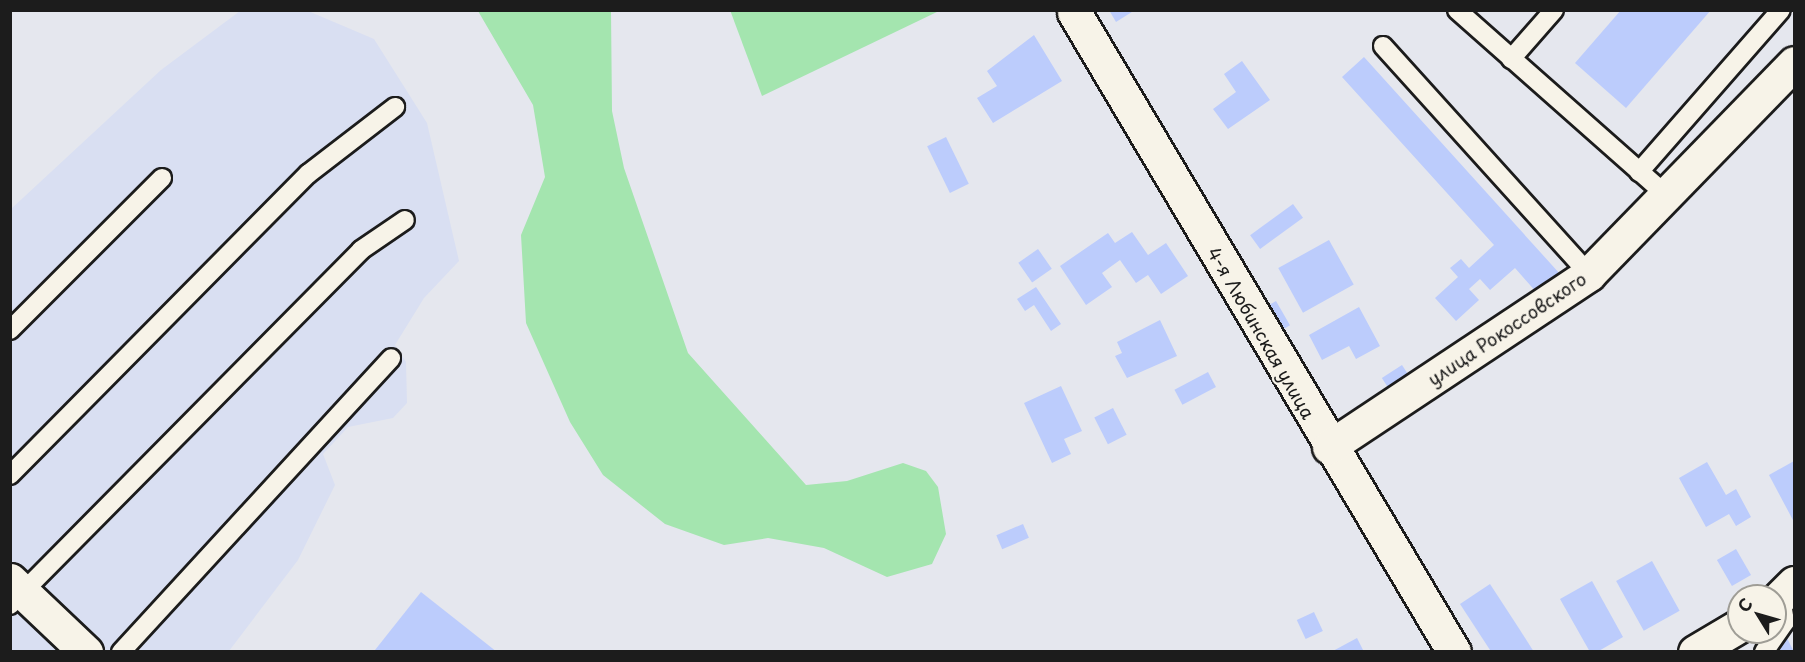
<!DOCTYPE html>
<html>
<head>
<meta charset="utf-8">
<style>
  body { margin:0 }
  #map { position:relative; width:1805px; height:662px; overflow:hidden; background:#e5e7ee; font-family:"Playpen Sans",sans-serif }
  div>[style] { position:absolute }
  .built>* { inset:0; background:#d9dff2 }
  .green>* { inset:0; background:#a4e5af }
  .building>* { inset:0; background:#bcccfc; transform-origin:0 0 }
  .roads { filter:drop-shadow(2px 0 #1c1c1c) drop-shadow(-2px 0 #1c1c1c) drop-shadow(0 2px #1c1c1c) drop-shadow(0 -2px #1c1c1c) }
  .lane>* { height:18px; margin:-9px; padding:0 9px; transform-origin:9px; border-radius:9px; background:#f7f3e8 }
  .street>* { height:33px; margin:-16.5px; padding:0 16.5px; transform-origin:16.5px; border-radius:16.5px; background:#f7f3e8 }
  span { translate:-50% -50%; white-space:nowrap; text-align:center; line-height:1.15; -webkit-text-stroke:4.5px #f7f3e8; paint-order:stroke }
  .street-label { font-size:18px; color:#1c1c1c }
  .frame { position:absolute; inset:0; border:12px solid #1c1c1c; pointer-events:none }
  .north { position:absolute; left:1727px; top:584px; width:60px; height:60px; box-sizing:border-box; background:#f7f3e8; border:2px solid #9f9d96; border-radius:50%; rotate:307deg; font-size:16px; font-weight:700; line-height:24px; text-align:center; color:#1c1c1c }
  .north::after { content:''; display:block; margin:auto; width:21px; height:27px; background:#1c1c1c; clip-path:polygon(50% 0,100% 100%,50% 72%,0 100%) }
</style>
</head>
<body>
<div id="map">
  <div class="built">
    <div style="clip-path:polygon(240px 11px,308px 11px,374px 39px,427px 123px,459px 261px,424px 298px,395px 345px,406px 362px,407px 403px,393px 418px,348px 427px,323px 454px,335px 485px,298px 560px,229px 651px,11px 652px,11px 209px,161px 70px)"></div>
  </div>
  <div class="green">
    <div style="clip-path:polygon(730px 10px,939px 10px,939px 11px,762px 96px)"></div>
    <div style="clip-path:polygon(478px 11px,611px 11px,612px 111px,624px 168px,688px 353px,806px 485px,847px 481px,903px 463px,926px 471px,938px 487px,946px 534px,932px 564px,887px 577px,824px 548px,768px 538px,724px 545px,665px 524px,603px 475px,570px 422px,526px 323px,521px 235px,545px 177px,533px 105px)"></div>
  </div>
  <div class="building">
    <div style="clip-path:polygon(1109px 10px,1135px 10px,1116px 22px)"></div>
    <div style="clip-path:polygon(1621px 10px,1711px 10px,1626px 108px,1575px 63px)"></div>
    <div style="clip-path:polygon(1034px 35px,1062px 81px,993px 123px,977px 98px,997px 86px,987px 71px)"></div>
    <div style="clip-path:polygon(1364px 57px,1560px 274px,1538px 294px,1515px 268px,1490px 290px,1480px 279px,1469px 289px,1479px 300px,1456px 321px,1435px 298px,1458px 277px,1450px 268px,1461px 259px,1469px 268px,1494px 245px,1342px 77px)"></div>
    <div style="clip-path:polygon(1242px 61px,1270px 100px,1228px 129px,1213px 109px,1236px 92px,1224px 74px)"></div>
    <div style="left:946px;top:137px;width:52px;height:21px;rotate:64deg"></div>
    <div style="left:1293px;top:204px;width:17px;height:53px;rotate:54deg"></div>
    <div style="clip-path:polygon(1132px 232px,1148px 255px,1166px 243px,1188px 276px,1161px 294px,1148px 275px,1136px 283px,1120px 260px,1102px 273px,1112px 287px,1086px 305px,1060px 266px,1108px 233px,1115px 243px)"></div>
    <div style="left:1329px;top:240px;width:51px;height:58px;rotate:61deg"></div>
    <div style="left:1038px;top:249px;width:24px;height:24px;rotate:55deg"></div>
    <div style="clip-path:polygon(1036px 287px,1061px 324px,1051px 331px,1034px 305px,1025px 311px,1017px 299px)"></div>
    <div style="left:1276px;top:301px;width:28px;height:14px;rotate:60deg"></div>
    <div style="clip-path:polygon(1359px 307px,1380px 346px,1356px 359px,1349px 346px,1322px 360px,1309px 335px)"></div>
    <div style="clip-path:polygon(1160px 320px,1177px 356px,1127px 378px,1115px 356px,1122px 353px,1117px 342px)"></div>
    <div style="left:1402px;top:365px;width:17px;height:24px;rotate:57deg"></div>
    <div style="left:1208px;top:372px;width:17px;height:38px;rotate:62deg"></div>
    <div style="clip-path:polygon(1061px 386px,1082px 431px,1064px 439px,1071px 454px,1052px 463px,1024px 403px)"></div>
    <div style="left:1113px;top:408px;width:30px;height:21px;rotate:63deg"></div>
    <div style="clip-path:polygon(1794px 461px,1794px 522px,1769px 475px)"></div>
    <div style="clip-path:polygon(1707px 462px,1726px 495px,1736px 489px,1751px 517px,1736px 526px,1729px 514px,1706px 527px,1679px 478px)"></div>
    <div style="left:1023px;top:524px;width:15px;height:29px;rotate:67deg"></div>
    <div style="left:1736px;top:549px;width:30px;height:22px;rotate:60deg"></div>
    <div style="left:1652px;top:561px;width:57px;height:41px;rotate:61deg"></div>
    <div style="clip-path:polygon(1592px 581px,1623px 637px,1597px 652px,1590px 652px,1560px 599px)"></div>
    <div style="clip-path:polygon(1490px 584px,1520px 630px,1534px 652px,1490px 650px,1460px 604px)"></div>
    <div style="clip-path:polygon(421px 592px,497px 652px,375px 650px)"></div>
    <div style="left:1314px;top:612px;width:21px;height:19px;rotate:65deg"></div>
    <div style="clip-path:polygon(1786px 636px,1794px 652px,1774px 652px)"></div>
    <div style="clip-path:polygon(1357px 638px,1364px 652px,1331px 652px)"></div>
  </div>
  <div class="roads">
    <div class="lane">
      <div style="left:1457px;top:10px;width:282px;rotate:41.5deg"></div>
      <div style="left:1383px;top:46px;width:307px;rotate:47.9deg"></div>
      <div style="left:1511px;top:59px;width:65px;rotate:-48.7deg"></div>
      <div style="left:1639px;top:172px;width:215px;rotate:-48.8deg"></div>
      <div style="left:10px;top:330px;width:215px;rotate:-45deg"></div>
      <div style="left:10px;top:475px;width:424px;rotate:-45.3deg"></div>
      <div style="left:308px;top:174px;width:110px;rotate:-37.6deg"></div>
      <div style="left:10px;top:605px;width:499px;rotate:-45.3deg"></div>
      <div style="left:361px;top:250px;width:53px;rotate:-34.3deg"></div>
      <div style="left:121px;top:652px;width:399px;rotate:-47.4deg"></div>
      <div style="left:1764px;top:652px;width:37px;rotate:-55deg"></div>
      <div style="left:1785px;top:622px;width:24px;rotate:-99deg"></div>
    </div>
    <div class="street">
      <div style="left:1074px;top:12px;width:744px;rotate:59.3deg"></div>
      <div style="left:1329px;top:447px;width:312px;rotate:-33.6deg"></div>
      <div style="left:1589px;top:274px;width:294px;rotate:-45.8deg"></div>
      <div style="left:10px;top:580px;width:105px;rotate:43.5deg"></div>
      <div style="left:1775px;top:602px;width:27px;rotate:-45deg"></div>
      <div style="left:1695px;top:652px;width:51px;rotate:-30.6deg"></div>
    </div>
  </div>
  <div class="street-label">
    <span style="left:1507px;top:329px;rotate:-34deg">улица Рокоссовского</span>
    <span style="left:1261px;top:333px;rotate:60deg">4-я Любинская улица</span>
  </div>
  <div class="frame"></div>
  <div class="north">С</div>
</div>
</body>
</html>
